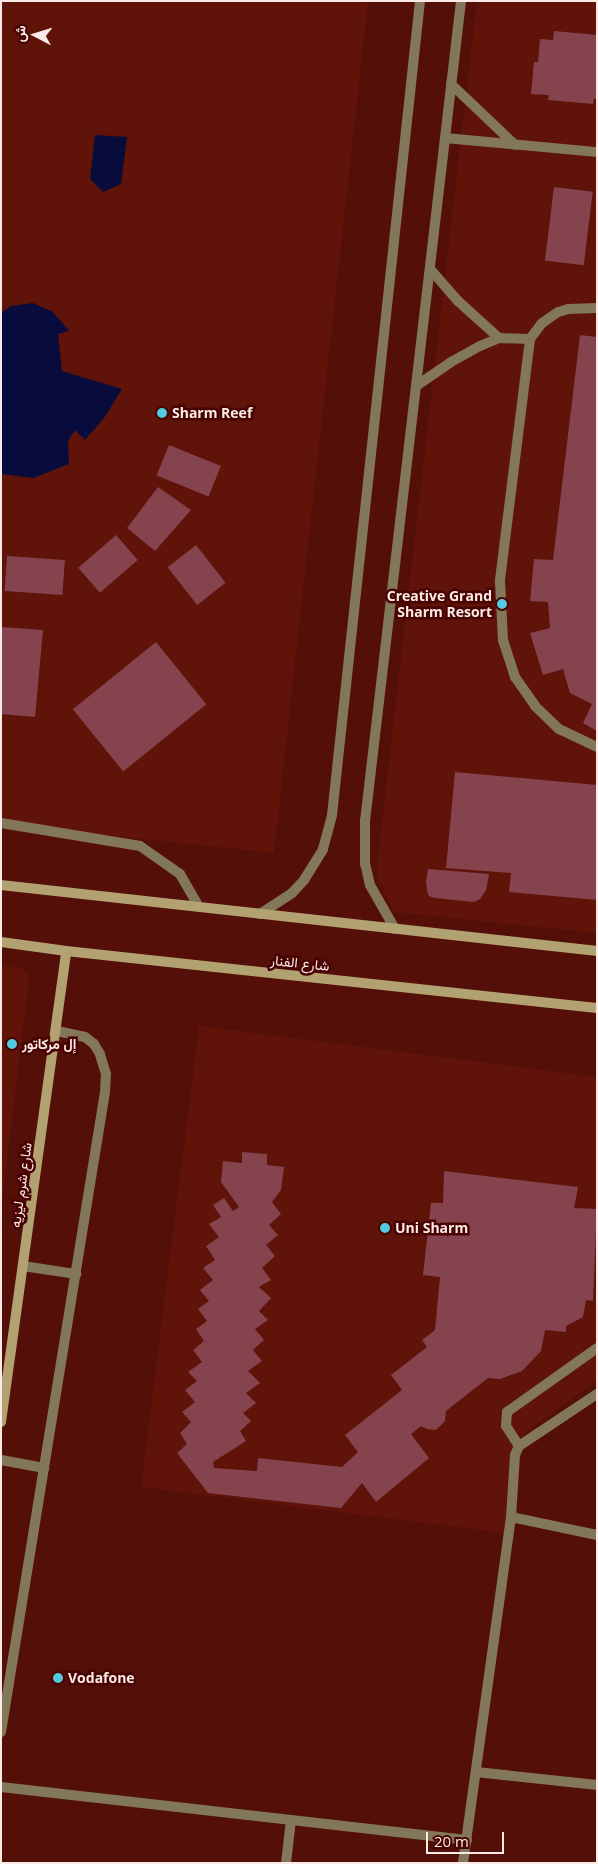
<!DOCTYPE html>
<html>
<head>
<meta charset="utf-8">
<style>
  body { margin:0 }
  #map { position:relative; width:598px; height:1864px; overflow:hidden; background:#541008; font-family:"Open Sans",Vazirmatn,sans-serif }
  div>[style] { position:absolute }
  .built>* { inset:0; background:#5f1309 }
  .water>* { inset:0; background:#080c3c }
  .building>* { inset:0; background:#85434e; transform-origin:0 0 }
  .lane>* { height:10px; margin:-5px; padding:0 5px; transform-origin:5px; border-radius:5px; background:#827759 }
  .street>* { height:10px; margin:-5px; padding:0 5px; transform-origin:5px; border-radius:5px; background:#827759 }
  .secondary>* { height:10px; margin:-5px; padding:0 5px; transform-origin:5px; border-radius:5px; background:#b2a171 }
  .dots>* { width:14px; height:14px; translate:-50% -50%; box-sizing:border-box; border:2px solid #480300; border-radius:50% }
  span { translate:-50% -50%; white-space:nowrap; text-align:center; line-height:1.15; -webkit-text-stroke:5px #480300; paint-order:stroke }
  .poi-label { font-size:14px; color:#fceae7; font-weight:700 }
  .left { translate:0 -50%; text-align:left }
  .right { translate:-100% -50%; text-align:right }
  .street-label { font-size:14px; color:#fceae7 }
  .frame { position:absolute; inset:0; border:2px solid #fceae7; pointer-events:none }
  .north { position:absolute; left:10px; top:10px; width:50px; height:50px; -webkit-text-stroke:4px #480300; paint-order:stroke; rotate:275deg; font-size:14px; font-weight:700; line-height:20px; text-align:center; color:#fceae7 }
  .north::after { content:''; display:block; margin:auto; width:18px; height:22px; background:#fceae7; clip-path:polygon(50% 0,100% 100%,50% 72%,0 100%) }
  .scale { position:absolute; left:426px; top:1832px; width:78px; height:22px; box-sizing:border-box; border:2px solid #fceae7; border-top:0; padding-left:6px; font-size:15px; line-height:18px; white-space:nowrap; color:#fceae7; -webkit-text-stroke:4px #480300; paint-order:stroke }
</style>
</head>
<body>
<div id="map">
  <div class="built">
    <div style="clip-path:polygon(1px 1px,368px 1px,274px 853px,1px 824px)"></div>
    <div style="clip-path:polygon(477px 1px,597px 1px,597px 933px,393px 912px,376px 874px)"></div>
    <div style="clip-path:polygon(1px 965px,21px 968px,27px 972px,29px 980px,1px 1209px)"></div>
    <div style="clip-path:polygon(199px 1026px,597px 1077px,597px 1380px,517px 1439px,506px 1533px,141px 1487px)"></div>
  </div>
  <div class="water">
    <div style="clip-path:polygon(95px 135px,127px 137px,121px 184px,103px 192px,90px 179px)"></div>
    <div style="clip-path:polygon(33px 303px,53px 312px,69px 331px,58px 334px,62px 371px,122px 389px,104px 418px,85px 440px,75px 430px,68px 441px,69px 464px,33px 478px,1px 474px,1px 313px,11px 306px)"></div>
  </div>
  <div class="building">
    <div style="clip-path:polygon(554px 31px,597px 35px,597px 99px,594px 99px,593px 104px,548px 100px,549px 95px,531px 94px,534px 62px,538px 62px,540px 39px,553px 40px)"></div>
    <div style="left:554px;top:187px;width:39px;height:74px;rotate:7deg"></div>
    <div style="clip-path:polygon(580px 335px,597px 337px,597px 731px,583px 723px,592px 704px,570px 693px,563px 669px,543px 675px,530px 633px,550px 628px,548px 602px,530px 601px,534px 559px,553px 560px)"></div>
    <div style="left:169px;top:445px;width:56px;height:33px;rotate:22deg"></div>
    <div style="clip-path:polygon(158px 487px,191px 510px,155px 551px,127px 528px)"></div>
    <div style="left:116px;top:535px;width:33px;height:50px;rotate:49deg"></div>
    <div style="left:196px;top:545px;width:48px;height:36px;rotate:52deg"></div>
    <div style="left:7px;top:556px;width:58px;height:35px;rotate:4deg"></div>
    <div style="clip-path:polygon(1px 627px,43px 630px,35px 717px,1px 714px)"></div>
    <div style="left:156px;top:642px;width:80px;height:107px;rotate:51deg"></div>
    <div style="clip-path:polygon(455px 772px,597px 785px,597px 900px,509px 892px,511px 873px,446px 868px)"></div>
    <div style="clip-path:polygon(428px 869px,489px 874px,486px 890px,480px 899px,474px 902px,435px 898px,429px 896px,427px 891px,426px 881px)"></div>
    <div style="clip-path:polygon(242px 1152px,267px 1154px,267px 1165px,284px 1167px,281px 1190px,272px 1202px,281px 1214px,269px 1225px,278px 1235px,266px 1245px,275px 1256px,262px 1268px,271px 1280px,259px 1287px,271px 1298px,259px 1311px,268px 1320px,255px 1329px,264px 1340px,253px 1350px,262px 1361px,248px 1371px,260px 1383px,246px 1393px,256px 1403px,243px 1413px,251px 1421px,240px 1431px,246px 1441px,213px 1462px,214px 1468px,257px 1471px,258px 1458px,342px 1467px,358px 1452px,345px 1435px,402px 1390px,391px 1375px,427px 1347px,422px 1340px,435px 1330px,440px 1277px,423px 1275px,431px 1203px,443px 1203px,444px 1171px,578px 1187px,574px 1208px,597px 1209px,593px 1301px,586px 1300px,583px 1317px,566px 1326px,566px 1332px,545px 1330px,541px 1351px,522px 1371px,500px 1379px,488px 1378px,446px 1411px,445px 1421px,436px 1430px,427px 1429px,421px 1426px,411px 1434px,429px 1458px,376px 1502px,362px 1483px,341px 1508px,208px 1493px,177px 1453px,187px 1444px,180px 1433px,191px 1422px,182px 1412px,195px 1402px,185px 1390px,197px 1381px,188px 1372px,202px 1362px,193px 1350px,204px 1341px,196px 1329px,207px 1321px,198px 1309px,209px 1301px,200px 1290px,213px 1280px,203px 1268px,215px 1260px,206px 1246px,219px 1237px,209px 1224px,221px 1217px,213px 1205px,224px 1198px,233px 1211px,239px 1207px,221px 1182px,223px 1161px,242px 1163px)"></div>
  </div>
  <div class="lane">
    <div style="left:451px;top:84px;width:88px;rotate:43.6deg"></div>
    <div style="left:445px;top:138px;width:153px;rotate:5.3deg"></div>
    <div style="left:430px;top:269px;width:43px;rotate:48.8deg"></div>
    <div style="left:458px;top:301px;width:55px;rotate:42.1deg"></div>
    <div style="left:597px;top:308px;width:29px;rotate:178deg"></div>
    <div style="left:568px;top:309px;width:10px;rotate:163deg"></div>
    <div style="left:558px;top:312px;width:19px;rotate:145deg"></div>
    <div style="left:542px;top:323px;width:20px;rotate:127deg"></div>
    <div style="left:530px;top:339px;width:244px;rotate:97.1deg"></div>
    <div style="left:500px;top:581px;width:59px;rotate:87.1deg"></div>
    <div style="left:503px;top:640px;width:39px;rotate:72deg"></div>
    <div style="left:515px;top:677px;width:35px;rotate:55deg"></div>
    <div style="left:535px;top:706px;width:33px;rotate:44deg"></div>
    <div style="left:559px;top:729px;width:42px;rotate:25.3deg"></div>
    <div style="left:416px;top:386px;width:42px;rotate:-34.4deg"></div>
    <div style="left:451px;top:362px;width:33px;rotate:-29deg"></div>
    <div style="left:480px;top:346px;width:21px;rotate:-23deg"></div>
    <div style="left:499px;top:338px;width:31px;rotate:2deg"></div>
    <div style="left:1px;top:823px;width:141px;rotate:9.4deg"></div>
    <div style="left:140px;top:846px;width:49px;rotate:35deg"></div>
    <div style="left:180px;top:874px;width:38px;rotate:60deg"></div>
    <div style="left:519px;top:1446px;width:24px;rotate:-123deg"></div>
    <div style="left:506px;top:1426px;width:14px;rotate:-86deg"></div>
    <div style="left:507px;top:1412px;width:110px;rotate:-35.4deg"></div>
  </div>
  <div class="street">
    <div style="left:260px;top:914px;width:38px;rotate:-33deg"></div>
    <div style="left:292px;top:893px;width:18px;rotate:-47deg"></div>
    <div style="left:304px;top:880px;width:36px;rotate:-58deg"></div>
    <div style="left:323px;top:849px;width:35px;rotate:-75deg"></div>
    <div style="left:332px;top:815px;width:819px;rotate:-83.83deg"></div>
    <div style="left:395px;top:929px;width:51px;rotate:-119.6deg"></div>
    <div style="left:370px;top:885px;width:22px;rotate:-103deg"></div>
    <div style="left:365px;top:864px;width:43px;rotate:-90deg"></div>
    <div style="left:365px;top:821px;width:826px;rotate:-83.32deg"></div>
    <div style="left:23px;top:1266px;width:54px;rotate:8.6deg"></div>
    <div style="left:1px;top:1460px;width:44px;rotate:10.5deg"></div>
    <div style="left:511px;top:1517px;width:88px;rotate:11.8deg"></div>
    <div style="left:1px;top:1732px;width:648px;rotate:-80.77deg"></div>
    <div style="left:105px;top:1092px;width:18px;rotate:-87deg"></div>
    <div style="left:106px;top:1074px;width:21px;rotate:-107deg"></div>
    <div style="left:100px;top:1054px;width:12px;rotate:-121deg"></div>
    <div style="left:94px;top:1044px;width:11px;rotate:-142deg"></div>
    <div style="left:85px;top:1037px;width:30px;rotate:-168deg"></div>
    <div style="left:476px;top:1772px;width:122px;rotate:6.1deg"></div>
    <div style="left:1px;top:1787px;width:469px;rotate:6.5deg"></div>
    <div style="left:286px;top:1863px;width:43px;rotate:-83.4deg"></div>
    <div style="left:463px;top:1863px;width:349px;rotate:-82.1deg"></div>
    <div style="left:511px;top:1517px;width:62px;rotate:-86.3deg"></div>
    <div style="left:515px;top:1455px;width:10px;rotate:-66deg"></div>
    <div style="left:519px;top:1446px;width:94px;rotate:-33.7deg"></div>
  </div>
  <div class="secondary">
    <div style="left:1px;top:885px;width:600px;rotate:6.32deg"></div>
    <div style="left:1px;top:942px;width:66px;rotate:7.9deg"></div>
    <div style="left:66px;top:951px;width:534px;rotate:6.13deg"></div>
    <div style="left:1px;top:1422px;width:475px;rotate:-82.1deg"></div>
  </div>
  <div class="dots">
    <div style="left:162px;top:413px;background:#54cade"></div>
    <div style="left:502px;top:604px;background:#54cade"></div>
    <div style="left:12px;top:1044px;background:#54cade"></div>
    <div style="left:385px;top:1228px;background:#54cade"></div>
    <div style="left:58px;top:1678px;background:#54cade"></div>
  </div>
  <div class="poi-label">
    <span class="left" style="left:172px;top:413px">Sharm Reef</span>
    <span class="right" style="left:492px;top:604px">Creative Grand<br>Sharm Resort</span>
    <span class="left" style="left:22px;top:1044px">إل مركاتور</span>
    <span class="left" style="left:395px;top:1228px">Uni Sharm</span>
    <span class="left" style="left:68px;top:1678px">Vodafone</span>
  </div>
  <div class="street-label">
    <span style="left:300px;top:963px;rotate:6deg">شارع الفنار</span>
    <span style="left:21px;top:1185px;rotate:-82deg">شارع شرم ليزيه</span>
  </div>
  <div class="frame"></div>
  <div class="north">ش</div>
  <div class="scale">20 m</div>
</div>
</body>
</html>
